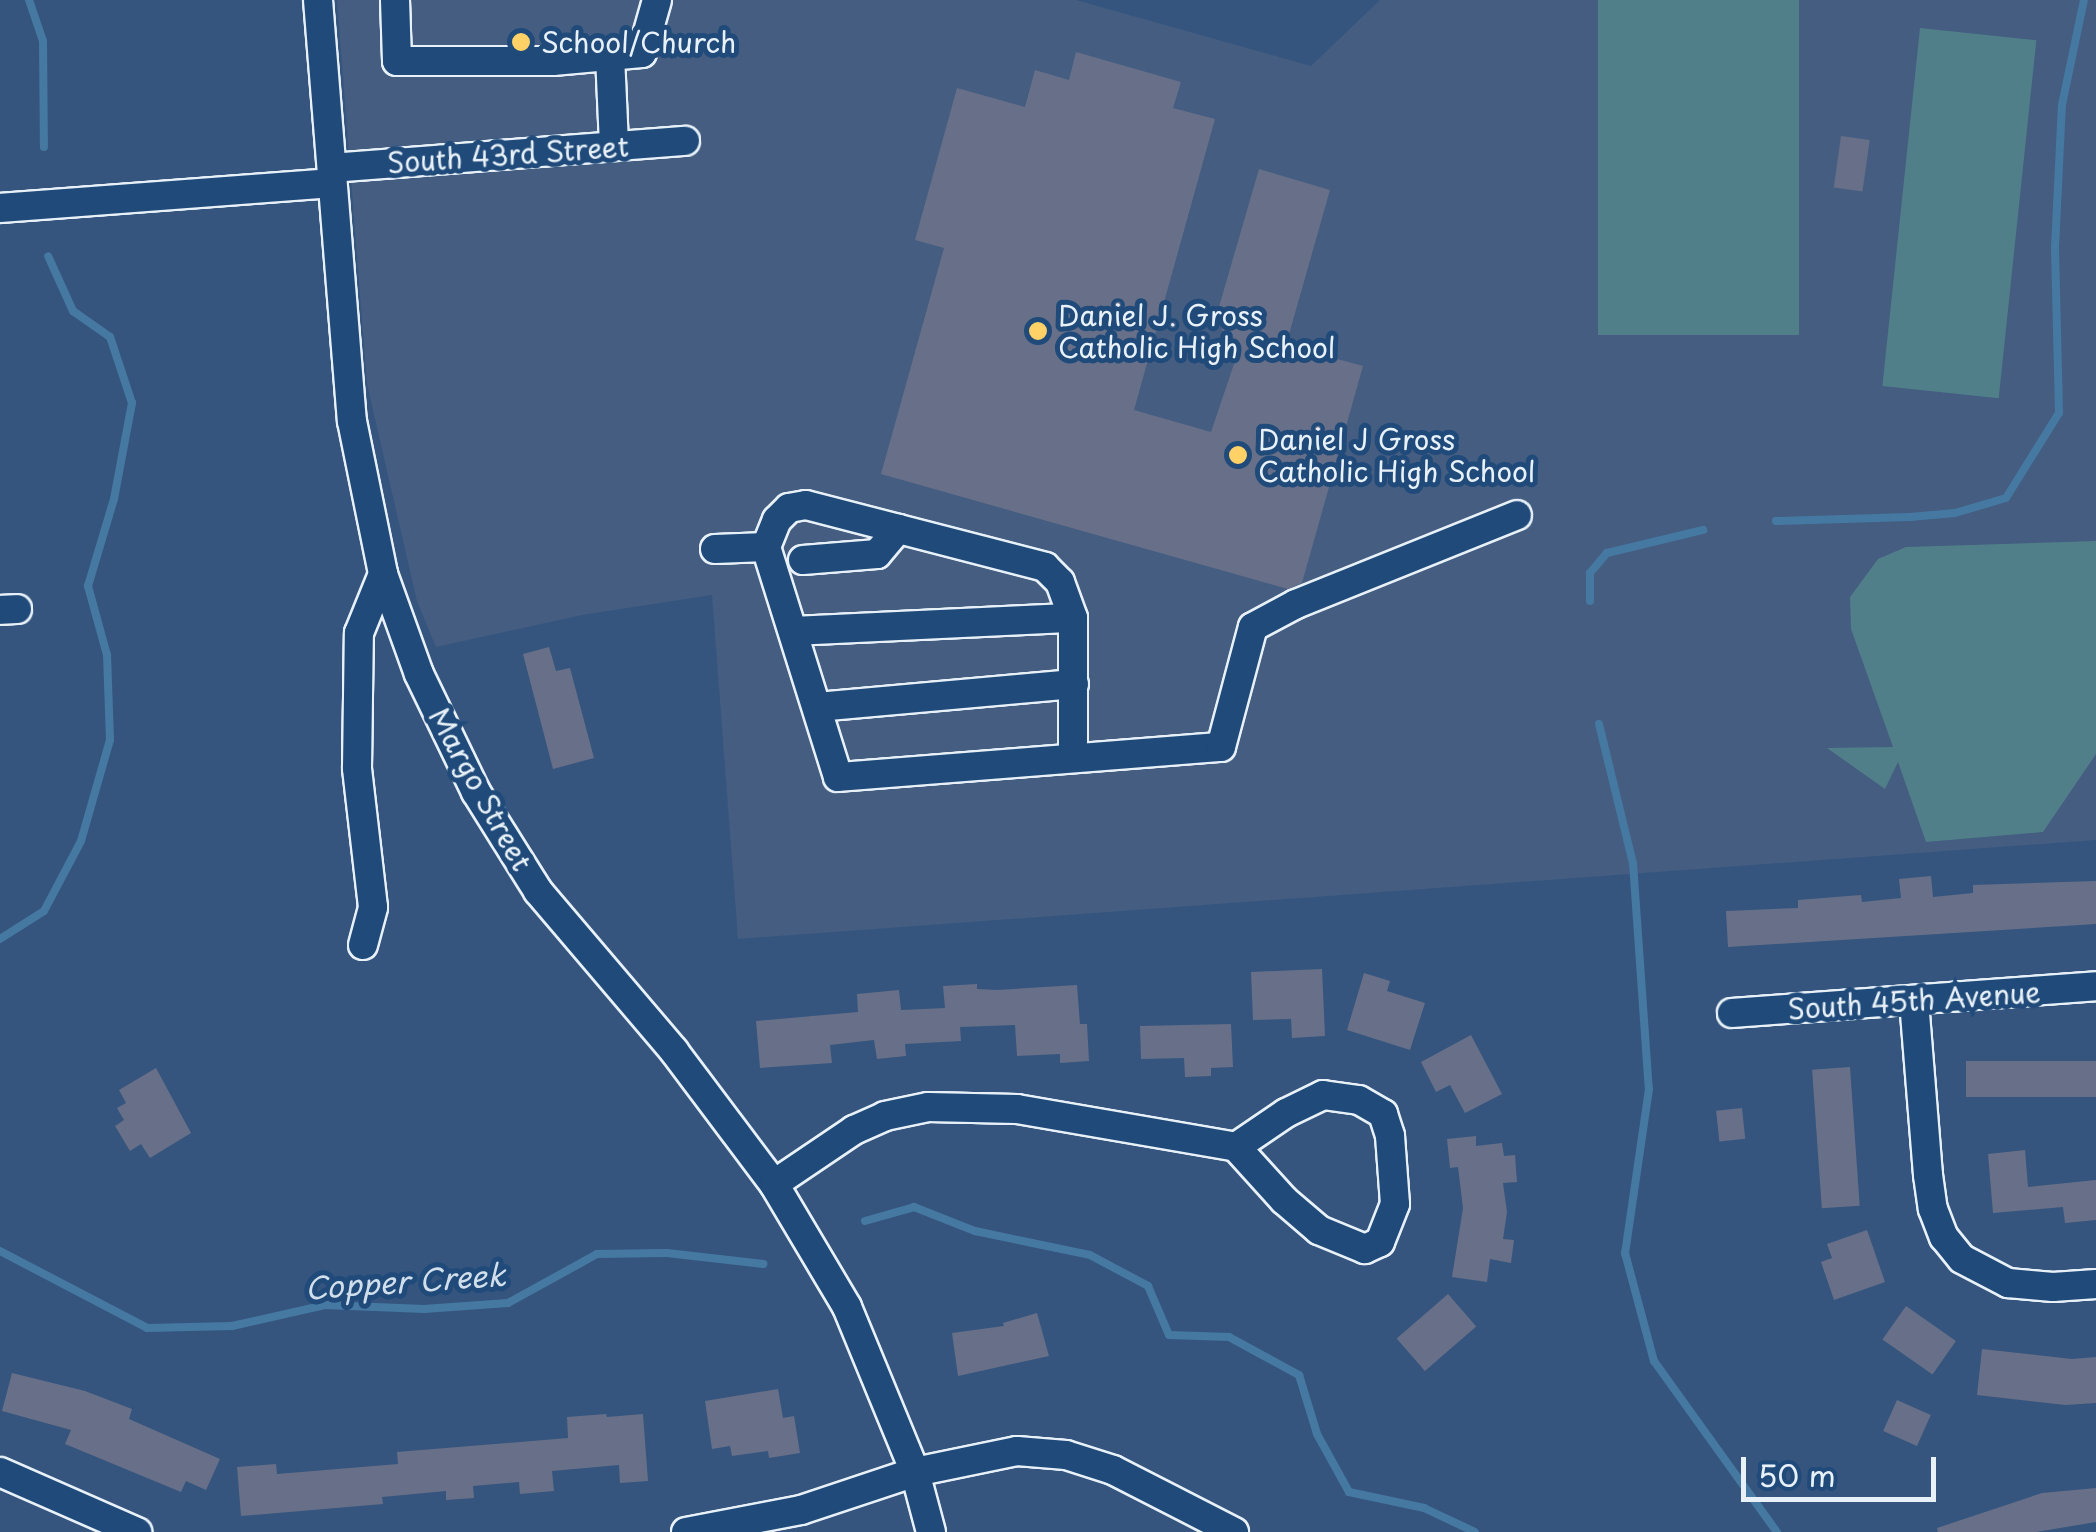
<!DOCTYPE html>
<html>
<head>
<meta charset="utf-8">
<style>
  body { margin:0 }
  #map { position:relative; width:2096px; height:1532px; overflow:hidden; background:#35557e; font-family:"Playpen Sans",sans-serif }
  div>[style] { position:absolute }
  .built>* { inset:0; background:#445d81 }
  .green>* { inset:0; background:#507f89; transform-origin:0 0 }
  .stream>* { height:8px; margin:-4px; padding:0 4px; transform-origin:4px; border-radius:4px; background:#4579a2 }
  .building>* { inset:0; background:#677088; transform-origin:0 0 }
  .roads { filter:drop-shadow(2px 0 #e8f1f8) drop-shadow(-2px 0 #e8f1f8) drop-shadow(0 2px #e8f1f8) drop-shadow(0 -2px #e8f1f8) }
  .minor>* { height:28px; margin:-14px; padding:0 14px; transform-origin:14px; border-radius:14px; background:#1f4a7a }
  .dots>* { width:28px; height:28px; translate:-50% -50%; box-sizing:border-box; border:5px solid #1f4a7a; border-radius:50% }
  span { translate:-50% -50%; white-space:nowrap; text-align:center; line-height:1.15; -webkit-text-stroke:10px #1f4a7a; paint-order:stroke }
  .poi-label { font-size:28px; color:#e8f1f8 }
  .left { translate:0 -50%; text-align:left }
  .street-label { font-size:28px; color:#e8f1f8 }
  .water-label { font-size:30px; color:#d0dfeb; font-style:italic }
  .scale { position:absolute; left:1741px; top:1457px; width:195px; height:45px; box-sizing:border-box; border:5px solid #e8f1f8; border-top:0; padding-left:12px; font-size:30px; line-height:35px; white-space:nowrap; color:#e8f1f8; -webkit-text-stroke:8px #1f4a7a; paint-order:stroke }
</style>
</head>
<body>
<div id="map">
  <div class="built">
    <div style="clip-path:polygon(337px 0,1076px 0,1311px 66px,1380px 0,2096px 0,2096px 840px,738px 939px,712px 595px,582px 615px,436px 647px,417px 601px,367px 384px)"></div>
  </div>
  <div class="green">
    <div style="left:1598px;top:0;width:201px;height:335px"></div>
    <div style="left:1920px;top:28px;width:117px;height:360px;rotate:6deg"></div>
    <div style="clip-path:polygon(2096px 541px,2096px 754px,2043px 832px,1926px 842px,1898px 762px,1885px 789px,1827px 748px,1893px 747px,1851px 629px,1850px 597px,1878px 559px,1906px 547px)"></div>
  </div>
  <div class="stream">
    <div style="left:29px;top:0;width:43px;rotate:71.1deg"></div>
    <div style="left:43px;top:41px;width:106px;rotate:89.5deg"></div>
    <div style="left:1776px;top:521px;width:134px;rotate:-1.7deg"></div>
    <div style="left:1910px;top:517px;width:45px;rotate:-5.1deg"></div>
    <div style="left:1955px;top:513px;width:53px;rotate:-16.4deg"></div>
    <div style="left:2006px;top:498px;width:100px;rotate:-58.1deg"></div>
    <div style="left:2059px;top:413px;width:166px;rotate:-91.4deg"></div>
    <div style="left:2055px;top:247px;width:142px;rotate:-87.2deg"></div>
    <div style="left:2062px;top:105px;width:107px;rotate:-78.2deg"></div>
    <div style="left:1590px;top:601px;width:28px;rotate:-90deg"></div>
    <div style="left:1590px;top:573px;width:26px;rotate:-50deg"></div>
    <div style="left:1607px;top:553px;width:99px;rotate:-13.5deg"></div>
    <div style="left:1599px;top:724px;width:143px;rotate:76.3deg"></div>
    <div style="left:1633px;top:863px;width:227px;rotate:86deg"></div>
    <div style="left:1649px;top:1089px;width:166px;rotate:98.3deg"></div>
    <div style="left:1625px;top:1253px;width:112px;rotate:75deg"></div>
    <div style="left:1654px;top:1361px;width:211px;rotate:54.3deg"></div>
    <div style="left:0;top:939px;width:52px;rotate:-32.5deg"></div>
    <div style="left:44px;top:911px;width:79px;rotate:-62.1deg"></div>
    <div style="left:81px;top:841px;width:105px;rotate:-74deg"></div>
    <div style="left:110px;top:740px;width:85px;rotate:-92deg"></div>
    <div style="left:107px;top:655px;width:72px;rotate:-105.4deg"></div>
    <div style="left:88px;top:586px;width:91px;rotate:-73.4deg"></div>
    <div style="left:114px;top:499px;width:98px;rotate:-79.4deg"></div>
    <div style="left:132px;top:403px;width:70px;rotate:-108.4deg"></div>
    <div style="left:110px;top:337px;width:45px;rotate:-144.9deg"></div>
    <div style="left:73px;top:311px;width:60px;rotate:-114.4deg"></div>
    <div style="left:865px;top:1221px;width:51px;rotate:-15.9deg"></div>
    <div style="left:914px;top:1207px;width:66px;rotate:21.5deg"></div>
    <div style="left:975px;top:1231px;width:117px;rotate:11.8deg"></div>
    <div style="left:1090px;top:1255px;width:66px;rotate:28.1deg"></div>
    <div style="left:1148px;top:1286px;width:53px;rotate:66.8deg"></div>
    <div style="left:1169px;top:1335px;width:60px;rotate:1.9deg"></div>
    <div style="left:1229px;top:1337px;width:80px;rotate:28.5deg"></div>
    <div style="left:1299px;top:1375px;width:62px;rotate:73deg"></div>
    <div style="left:1317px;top:1434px;width:66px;rotate:61.1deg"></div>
    <div style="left:1349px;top:1492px;width:77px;rotate:12deg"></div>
    <div style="left:1424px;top:1508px;width:56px;rotate:25.2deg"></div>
    <div style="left:0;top:1251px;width:166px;rotate:27.6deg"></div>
    <div style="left:147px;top:1328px;width:85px;rotate:-1.3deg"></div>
    <div style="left:232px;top:1326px;width:95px;rotate:-12.7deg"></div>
    <div style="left:325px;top:1305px;width:99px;rotate:2.3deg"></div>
    <div style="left:424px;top:1309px;width:84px;rotate:-4.1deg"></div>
    <div style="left:508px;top:1303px;width:102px;rotate:-28.8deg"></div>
    <div style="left:597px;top:1254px;width:70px;rotate:-0.8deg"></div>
    <div style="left:667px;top:1253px;width:97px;rotate:6.5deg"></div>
  </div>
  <div class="building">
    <div style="clip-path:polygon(1076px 52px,1181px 82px,1173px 108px,1215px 119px,1134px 410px,1211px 432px,1236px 358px,1216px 317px,1259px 169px,1330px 190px,1286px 345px,1363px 366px,1302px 583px,1288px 589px,881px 474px,944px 248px,915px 240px,957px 88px,1025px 107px,1035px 70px,1069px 80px)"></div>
    <div style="left:1841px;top:136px;width:29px;height:52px;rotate:8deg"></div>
    <div style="clip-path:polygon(549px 647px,556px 671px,570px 668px,594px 758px,553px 769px,523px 654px)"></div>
    <div style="clip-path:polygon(1931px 876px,1933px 897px,1973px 893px,1973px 885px,2096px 881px,2096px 924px,1728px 947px,1726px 911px,1798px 908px,1798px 900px,1861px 895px,1862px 902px,1901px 898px,1899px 879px)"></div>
    <div style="clip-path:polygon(1322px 969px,1325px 1036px,1292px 1038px,1291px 1019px,1253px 1020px,1251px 972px)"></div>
    <div style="clip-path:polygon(1364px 973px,1390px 981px,1387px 991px,1425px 1003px,1410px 1050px,1347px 1030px)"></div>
    <div style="clip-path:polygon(977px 984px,977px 989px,997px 990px,1077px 985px,1080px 1024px,1087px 1024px,1089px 1061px,1060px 1063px,1060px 1054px,1017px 1056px,1015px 1025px,960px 1027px,961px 1041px,905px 1044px,906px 1056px,877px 1059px,874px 1040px,830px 1045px,832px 1063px,760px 1068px,756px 1021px,858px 1012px,857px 994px,899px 990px,901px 1010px,945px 1008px,943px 986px)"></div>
    <div style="clip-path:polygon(1231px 1024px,1233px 1067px,1211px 1068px,1211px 1076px,1185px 1077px,1184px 1058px,1141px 1059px,1140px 1026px)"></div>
    <div style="clip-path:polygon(1471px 1035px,1502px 1094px,1465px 1113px,1450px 1085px,1436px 1092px,1421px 1062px)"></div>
    <div style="left:2096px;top:1061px;width:36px;height:130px;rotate:90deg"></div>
    <div style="left:1850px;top:1067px;width:139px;height:38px;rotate:86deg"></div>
    <div style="clip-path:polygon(156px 1068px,191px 1133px,150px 1158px,141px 1144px,130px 1151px,115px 1126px,124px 1120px,117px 1108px,126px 1103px,119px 1090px)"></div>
    <div style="left:1742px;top:1108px;width:31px;height:26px;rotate:84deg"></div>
    <div style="clip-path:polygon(1476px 1136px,1476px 1146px,1502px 1143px,1504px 1156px,1515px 1155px,1517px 1182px,1503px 1183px,1507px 1212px,1503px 1239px,1514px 1240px,1511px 1263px,1490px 1259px,1487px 1282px,1452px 1277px,1463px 1208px,1458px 1167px,1450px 1168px,1447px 1139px)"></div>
    <div style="clip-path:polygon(2025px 1150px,2028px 1187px,2096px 1180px,2096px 1220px,2065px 1223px,2063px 1207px,1993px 1213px,1988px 1154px)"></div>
    <div style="clip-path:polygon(1867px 1230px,1885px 1282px,1834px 1300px,1821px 1262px,1832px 1258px,1827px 1244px)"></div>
    <div style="left:1448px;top:1294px;width:43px;height:68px;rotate:49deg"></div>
    <div style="left:1906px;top:1306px;width:61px;height:41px;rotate:35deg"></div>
    <div style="clip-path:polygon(1037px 1313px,1049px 1356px,958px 1376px,952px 1333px,1004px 1326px,1003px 1323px)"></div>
    <div style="clip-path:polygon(1982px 1349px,2072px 1359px,2096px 1357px,2096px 1403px,2065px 1405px,1977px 1395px)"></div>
    <div style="clip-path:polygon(12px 1373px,85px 1391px,132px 1409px,129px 1419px,220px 1459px,206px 1490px,186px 1481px,181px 1492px,65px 1444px,71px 1430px,2px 1411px)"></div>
    <div style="clip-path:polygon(778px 1389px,783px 1418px,794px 1416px,800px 1453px,769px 1458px,768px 1451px,732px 1456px,730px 1446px,712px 1449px,705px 1401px)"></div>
    <div style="left:1897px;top:1400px;width:37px;height:34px;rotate:24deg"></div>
    <div style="clip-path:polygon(606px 1414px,607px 1417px,643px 1414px,648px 1481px,620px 1483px,619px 1465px,552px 1471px,554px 1491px,520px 1494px,519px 1482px,473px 1486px,474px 1498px,446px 1500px,446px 1491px,382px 1497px,383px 1504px,241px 1516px,237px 1467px,276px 1464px,277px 1474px,398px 1464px,397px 1452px,568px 1438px,567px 1417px)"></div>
    <div style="clip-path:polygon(2096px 1488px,2096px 1522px,2036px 1532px,1938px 1532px,1937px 1528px,2042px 1493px)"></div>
  </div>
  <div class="roads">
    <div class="minor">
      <div style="left:318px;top:0;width:422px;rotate:85.4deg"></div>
      <div style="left:352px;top:421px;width:156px;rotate:78.5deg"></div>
      <div style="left:383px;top:574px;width:106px;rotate:70.2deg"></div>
      <div style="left:419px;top:674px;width:131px;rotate:64.2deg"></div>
      <div style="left:476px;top:792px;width:117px;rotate:57.9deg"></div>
      <div style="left:538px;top:891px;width:210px;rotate:49.6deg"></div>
      <div style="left:674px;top:1051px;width:166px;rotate:53.1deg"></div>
      <div style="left:774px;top:1184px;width:143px;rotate:59.3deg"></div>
      <div style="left:847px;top:1307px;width:178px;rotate:67.6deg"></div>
      <div style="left:915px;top:1472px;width:62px;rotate:75.1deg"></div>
      <div style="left:395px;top:0;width:61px;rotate:88.1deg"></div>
      <div style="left:397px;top:61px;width:156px"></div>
      <div style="left:553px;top:61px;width:89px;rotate:-5.1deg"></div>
      <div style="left:642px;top:53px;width:55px;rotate:-74.2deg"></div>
      <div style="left:610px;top:56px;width:89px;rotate:87.4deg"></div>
      <div style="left:332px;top:168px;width:354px;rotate:-4.4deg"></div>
      <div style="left:0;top:208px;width:333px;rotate:-4.3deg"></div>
      <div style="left:766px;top:547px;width:29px;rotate:-68deg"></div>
      <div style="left:777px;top:520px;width:17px;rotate:-45deg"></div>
      <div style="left:789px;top:508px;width:17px;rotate:-10deg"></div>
      <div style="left:806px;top:505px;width:247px;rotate:14.5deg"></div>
      <div style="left:1045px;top:567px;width:21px;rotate:45deg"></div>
      <div style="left:1060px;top:582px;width:38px;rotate:70deg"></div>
      <div style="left:1073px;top:618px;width:140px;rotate:90deg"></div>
      <div style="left:715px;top:549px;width:51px;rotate:-2.2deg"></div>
      <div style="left:766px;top:547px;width:241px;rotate:72.6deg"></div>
      <div style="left:838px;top:777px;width:384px;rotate:-4.5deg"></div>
      <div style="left:1221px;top:747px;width:124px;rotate:-75.1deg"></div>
      <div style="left:1253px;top:627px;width:49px;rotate:-28.1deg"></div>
      <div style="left:1296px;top:604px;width:238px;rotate:-21.9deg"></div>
      <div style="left:803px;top:560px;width:74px;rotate:-4.6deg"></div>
      <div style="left:877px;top:554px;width:33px;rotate:-50deg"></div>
      <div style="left:0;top:610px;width:17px;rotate:-3deg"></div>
      <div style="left:793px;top:631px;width:280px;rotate:-2.7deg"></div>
      <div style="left:817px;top:707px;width:258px;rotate:-5.1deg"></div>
      <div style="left:363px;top:945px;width:39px;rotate:-75deg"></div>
      <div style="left:373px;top:907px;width:140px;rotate:-96.6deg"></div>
      <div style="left:357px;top:768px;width:135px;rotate:-89.2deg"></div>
      <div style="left:359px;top:633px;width:64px;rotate:-67.9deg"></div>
      <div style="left:1914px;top:1001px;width:175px;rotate:85.4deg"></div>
      <div style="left:1928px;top:1175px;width:34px;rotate:82deg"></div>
      <div style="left:1933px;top:1209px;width:30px;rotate:69deg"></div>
      <div style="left:1944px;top:1237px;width:28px;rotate:51deg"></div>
      <div style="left:1962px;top:1259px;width:52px;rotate:27.6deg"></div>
      <div style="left:2008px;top:1283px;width:45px;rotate:5.1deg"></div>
      <div style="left:2053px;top:1287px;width:43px;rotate:-4deg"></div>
      <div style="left:1732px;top:1013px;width:365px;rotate:-4.2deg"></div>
      <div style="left:1323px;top:1095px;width:36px;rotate:8deg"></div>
      <div style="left:1359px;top:1100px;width:28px;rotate:30deg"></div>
      <div style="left:1383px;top:1114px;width:23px;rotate:72deg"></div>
      <div style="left:1390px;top:1136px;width:68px;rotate:85.8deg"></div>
      <div style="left:1395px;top:1204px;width:41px;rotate:111.5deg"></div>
      <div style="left:1380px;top:1242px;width:17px;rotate:155deg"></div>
      <div style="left:1365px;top:1249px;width:50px;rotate:-157.6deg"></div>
      <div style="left:1319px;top:1230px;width:46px;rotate:-139.4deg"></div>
      <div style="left:1284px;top:1200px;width:72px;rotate:-132.2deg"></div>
      <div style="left:1236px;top:1147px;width:60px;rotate:-34.2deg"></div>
      <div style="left:1286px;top:1113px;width:41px;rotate:-25.9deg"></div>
      <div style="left:774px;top:1184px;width:97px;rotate:-34deg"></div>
      <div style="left:854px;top:1130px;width:34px;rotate:-24deg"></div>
      <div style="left:885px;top:1116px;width:44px;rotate:-11.8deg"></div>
      <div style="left:928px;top:1107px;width:89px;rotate:1.3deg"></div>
      <div style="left:1017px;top:1109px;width:222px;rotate:9.8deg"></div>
      <div style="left:0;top:1472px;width:150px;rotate:23.7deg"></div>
      <div style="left:686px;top:1532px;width:117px;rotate:-10.8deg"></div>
      <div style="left:801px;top:1510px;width:120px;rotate:-18.4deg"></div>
      <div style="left:915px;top:1472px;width:104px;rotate:-11.6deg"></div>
      <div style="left:1017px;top:1451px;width:49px;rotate:4.7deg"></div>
      <div style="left:1066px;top:1455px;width:49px;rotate:17.7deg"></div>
      <div style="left:1113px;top:1470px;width:136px;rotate:27.1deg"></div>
    </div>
  </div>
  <div class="dots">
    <div style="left:521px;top:42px;background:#ffd166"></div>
    <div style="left:1038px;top:331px;background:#ffd166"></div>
    <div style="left:1238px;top:455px;background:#ffd166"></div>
  </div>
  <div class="poi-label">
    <span class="left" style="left:541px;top:42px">School/Church</span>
    <span class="left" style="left:1058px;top:331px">Daniel J. Gross<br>Catholic High School</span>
    <span class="left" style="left:1258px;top:455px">Daniel J Gross<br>Catholic High School</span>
  </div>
  <div class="street-label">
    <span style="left:508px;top:154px;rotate:-4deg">South 43rd Street</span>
    <span style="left:481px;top:789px;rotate:61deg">Margo Street</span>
    <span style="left:1914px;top:1000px;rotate:-4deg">South 45th Avenue</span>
  </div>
  <div class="water-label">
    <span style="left:405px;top:1281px;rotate:-4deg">Copper Creek</span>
  </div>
  <div class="scale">50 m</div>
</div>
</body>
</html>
